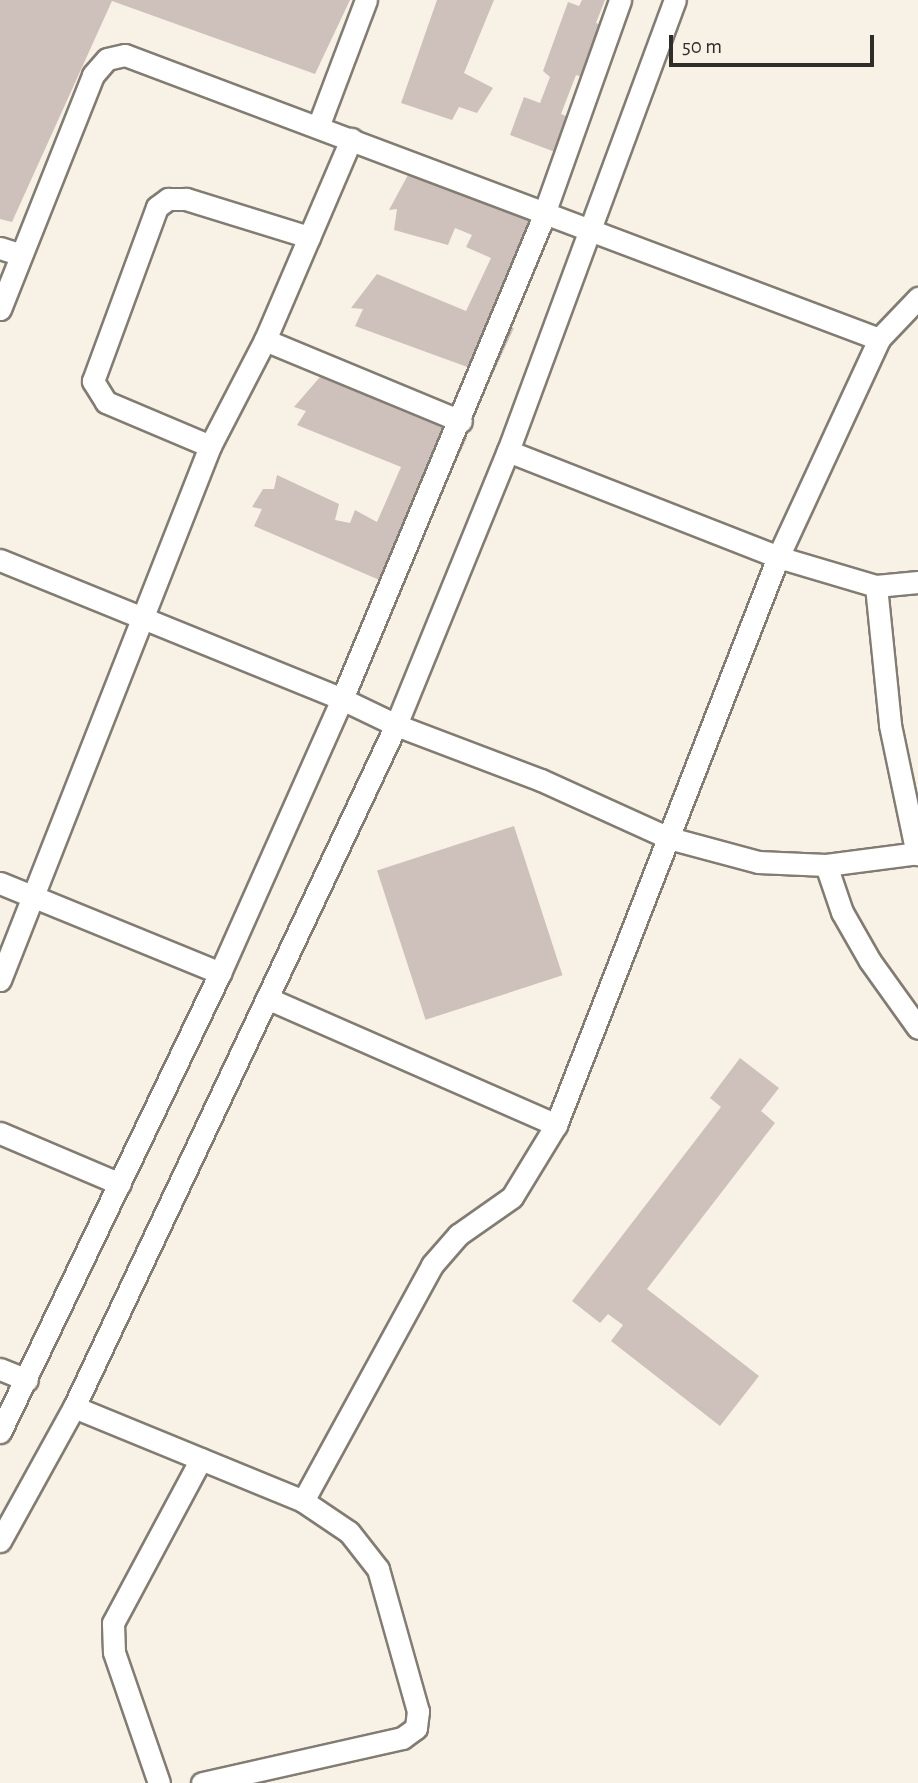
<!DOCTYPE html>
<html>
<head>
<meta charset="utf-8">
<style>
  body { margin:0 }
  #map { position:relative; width:918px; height:1783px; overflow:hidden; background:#f8f2e6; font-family:"Alegreya Sans",sans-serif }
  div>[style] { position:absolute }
  .building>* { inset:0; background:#cec1bb; transform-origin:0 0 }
  .roads { filter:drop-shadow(2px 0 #827c72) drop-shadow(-2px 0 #827c72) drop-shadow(0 2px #827c72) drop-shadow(0 -2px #827c72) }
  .street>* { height:21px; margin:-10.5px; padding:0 10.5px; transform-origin:10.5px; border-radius:10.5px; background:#fff }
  span { translate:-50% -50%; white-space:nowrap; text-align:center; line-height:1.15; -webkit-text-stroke:6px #f8f2e6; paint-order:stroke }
  .scale { position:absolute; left:669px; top:35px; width:205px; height:32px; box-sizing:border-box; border:4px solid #2f2d29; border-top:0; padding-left:9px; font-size:21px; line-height:24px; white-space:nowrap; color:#2f2d29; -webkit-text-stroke:5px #f8f2e6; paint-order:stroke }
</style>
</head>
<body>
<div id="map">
  <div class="building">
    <div style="clip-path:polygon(0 0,350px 0,315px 74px,112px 1px,12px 222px,0 219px)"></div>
    <div style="clip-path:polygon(437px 0,494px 0,464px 73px,493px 88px,477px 113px,459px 107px,452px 120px,401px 103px)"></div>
    <div style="clip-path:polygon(582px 0,605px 0,596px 23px,614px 30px,594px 81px,576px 75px,561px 114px,576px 120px,563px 155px,510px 135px,524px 97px,540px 103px,550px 77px,543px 71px,568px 2px,579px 6px)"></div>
    <div style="clip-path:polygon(409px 173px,540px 225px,500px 323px,514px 328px,492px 376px,355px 326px,363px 309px,351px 308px,377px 274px,466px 311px,491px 258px,466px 247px,472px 235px,455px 228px,448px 245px,394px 230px,397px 209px,389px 210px)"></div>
    <div style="clip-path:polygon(320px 377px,467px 438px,441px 493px,423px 485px,403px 524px,425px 530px,398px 588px,254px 526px,262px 509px,252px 507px,263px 489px,274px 489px,277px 475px,339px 504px,335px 520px,350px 523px,355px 510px,377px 522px,401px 467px,297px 425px,306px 411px,294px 407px)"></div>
    <div style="left:514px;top:826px;width:157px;height:144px;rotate:72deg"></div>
    <div style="clip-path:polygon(740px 1058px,779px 1088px,761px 1111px,775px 1123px,647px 1289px,759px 1376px,720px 1426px,611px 1341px,623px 1325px,608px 1314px,600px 1323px,572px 1301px,721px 1107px,710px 1098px)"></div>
  </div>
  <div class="roads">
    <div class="street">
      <div style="left:318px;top:127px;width:136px;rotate:-69.3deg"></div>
      <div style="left:0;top:248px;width:22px;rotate:18deg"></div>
      <div style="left:0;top:309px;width:252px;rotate:-68.3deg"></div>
      <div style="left:93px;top:75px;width:21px;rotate:-49deg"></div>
      <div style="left:107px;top:59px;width:18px;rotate:-13deg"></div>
      <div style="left:125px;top:55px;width:806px;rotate:20.64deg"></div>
      <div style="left:265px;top:340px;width:212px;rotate:22.5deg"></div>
      <div style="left:210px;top:446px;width:113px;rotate:-157.1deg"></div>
      <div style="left:106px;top:402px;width:25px;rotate:-122deg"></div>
      <div style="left:93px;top:381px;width:185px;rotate:-69.8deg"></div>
      <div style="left:157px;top:207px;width:14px;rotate:-36deg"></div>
      <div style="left:168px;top:199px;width:18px"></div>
      <div style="left:186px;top:199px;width:129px;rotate:17.2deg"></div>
      <div style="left:508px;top:451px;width:290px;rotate:21.4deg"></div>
      <div style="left:778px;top:557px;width:102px;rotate:16.5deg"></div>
      <div style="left:876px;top:586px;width:42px;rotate:-5.4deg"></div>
      <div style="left:0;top:560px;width:369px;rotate:22.1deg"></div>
      <div style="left:342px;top:699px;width:60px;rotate:25.7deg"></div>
      <div style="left:396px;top:725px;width:155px;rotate:20.8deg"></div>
      <div style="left:541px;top:780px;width:141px;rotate:24.4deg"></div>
      <div style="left:669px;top:838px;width:92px;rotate:15.1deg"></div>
      <div style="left:758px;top:862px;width:68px;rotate:2.5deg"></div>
      <div style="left:826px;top:865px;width:93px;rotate:-7.4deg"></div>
      <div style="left:876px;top:586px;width:140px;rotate:84.2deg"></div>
      <div style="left:890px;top:725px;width:132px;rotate:78.2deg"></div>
      <div style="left:826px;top:865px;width:50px;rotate:71.2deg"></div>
      <div style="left:842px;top:912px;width:56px;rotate:60.3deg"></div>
      <div style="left:870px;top:961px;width:82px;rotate:54.4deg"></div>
      <div style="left:0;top:883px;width:238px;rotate:22.2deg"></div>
      <div style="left:0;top:980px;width:574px;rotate:-68.53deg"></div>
      <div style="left:210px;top:446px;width:119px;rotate:-62.6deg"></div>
      <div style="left:265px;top:340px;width:219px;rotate:-66.8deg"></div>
      <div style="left:267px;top:998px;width:316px;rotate:23.7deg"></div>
      <div style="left:0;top:1133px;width:130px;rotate:23deg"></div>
      <div style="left:0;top:1369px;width:29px;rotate:22deg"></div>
      <div style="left:74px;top:1407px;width:248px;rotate:22.3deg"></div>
      <div style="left:303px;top:1501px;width:55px;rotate:34deg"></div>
      <div style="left:349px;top:1532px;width:47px;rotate:51.9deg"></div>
      <div style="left:378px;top:1569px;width:148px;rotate:74.3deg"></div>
      <div style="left:418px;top:1711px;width:17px;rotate:97deg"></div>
      <div style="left:416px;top:1728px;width:17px;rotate:144deg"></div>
      <div style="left:402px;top:1738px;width:205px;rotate:167.3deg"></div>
      <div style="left:0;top:1432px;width:509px;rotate:-64.39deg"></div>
      <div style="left:220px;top:973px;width:300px;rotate:-66deg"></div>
      <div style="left:342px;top:699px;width:514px;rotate:-67.33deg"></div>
      <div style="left:540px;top:225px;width:239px;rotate:-70.4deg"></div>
      <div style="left:303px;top:1501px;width:269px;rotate:-61.3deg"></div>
      <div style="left:432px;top:1265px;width:40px;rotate:-49deg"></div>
      <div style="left:458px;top:1235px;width:66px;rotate:-35.1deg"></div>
      <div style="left:512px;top:1197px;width:84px;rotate:-58.6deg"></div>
      <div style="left:556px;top:1125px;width:610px;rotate:-68.65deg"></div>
      <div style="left:778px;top:557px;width:240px;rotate:-65.1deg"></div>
      <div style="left:879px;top:339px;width:57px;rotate:-46.4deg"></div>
      <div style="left:0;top:1541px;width:153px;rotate:-61.1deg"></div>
      <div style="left:74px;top:1407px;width:754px;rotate:-64.73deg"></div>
      <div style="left:396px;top:725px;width:296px;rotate:-67.8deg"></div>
      <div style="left:508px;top:451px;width:481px;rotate:-69.7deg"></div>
      <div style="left:159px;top:1783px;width:139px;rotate:-109deg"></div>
      <div style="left:114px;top:1652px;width:29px;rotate:-92deg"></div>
      <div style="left:113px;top:1623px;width:186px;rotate:-61.8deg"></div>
    </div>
  </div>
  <div class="scale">50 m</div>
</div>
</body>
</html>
